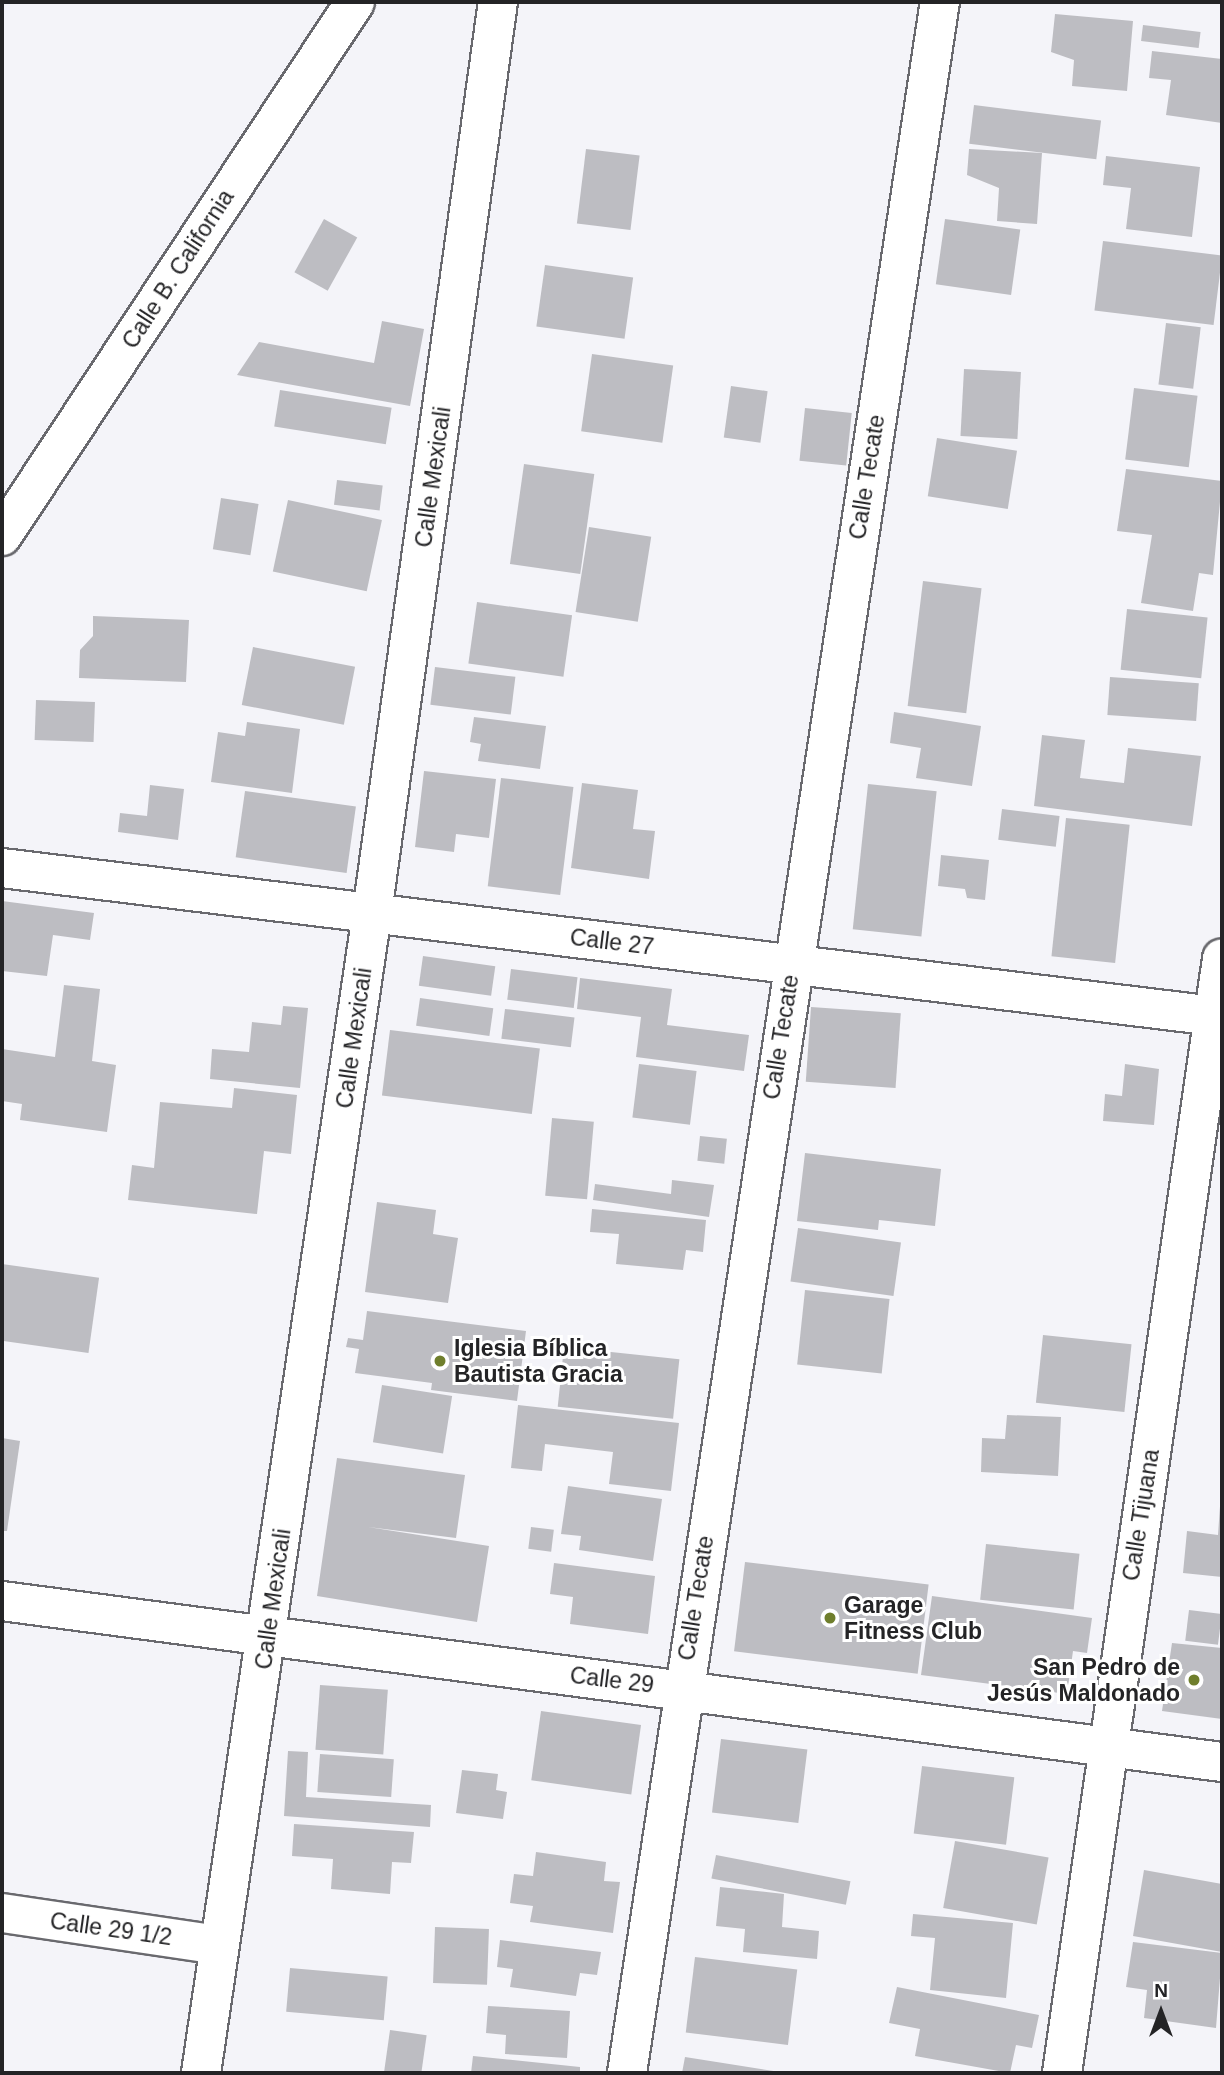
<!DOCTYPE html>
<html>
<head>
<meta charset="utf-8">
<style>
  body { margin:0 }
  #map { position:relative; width:1224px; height:2075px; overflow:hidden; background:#f4f4f9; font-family:Arial,sans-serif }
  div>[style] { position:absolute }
  .building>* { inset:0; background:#bdbdc2; transform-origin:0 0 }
  .roads { filter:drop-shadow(2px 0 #69696e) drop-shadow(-2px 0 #69696e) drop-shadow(0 2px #69696e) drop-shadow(0 -2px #69696e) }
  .minor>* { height:38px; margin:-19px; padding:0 19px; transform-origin:19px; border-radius:19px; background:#fff }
  .dots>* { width:19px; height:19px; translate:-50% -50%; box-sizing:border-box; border:4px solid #fff; border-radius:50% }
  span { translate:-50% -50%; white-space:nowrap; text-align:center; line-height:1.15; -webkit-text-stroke:6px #fff; paint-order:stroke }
  .street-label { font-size:23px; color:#242426 }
  .poi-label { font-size:23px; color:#242426; font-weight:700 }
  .left { translate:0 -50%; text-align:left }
  .right { translate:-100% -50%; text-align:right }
  .frame { position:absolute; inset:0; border:4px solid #242426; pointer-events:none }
  .north { position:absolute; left:1126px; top:1977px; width:70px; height:70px; -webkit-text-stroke:5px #fff; paint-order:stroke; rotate:0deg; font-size:19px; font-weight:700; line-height:28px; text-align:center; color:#242426 }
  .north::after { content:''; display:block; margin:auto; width:24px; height:32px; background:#242426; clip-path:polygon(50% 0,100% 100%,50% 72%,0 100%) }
</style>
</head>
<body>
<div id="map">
  <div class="building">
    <div style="clip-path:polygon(1055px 14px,1133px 21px,1127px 91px,1072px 86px,1074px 60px,1051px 52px)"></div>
    <div style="left:1143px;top:25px;width:58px;height:16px;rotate:7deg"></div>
    <div style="clip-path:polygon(1152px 51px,1222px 59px,1222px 123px,1166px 115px,1171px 80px,1149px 78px)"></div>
    <div style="left:974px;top:105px;width:128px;height:39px;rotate:7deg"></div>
    <div style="left:586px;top:149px;width:54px;height:75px;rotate:7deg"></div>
    <div style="clip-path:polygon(969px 149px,1042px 153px,1037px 224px,997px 221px,999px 188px,967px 175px)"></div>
    <div style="clip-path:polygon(1106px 156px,1200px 167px,1192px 237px,1126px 229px,1131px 188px,1103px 185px)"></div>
    <div style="left:324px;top:219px;width:38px;height:61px;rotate:29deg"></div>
    <div style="left:945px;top:219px;width:76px;height:66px;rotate:8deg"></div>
    <div style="left:1103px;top:241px;width:120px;height:70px;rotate:7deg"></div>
    <div style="left:545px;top:265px;width:89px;height:62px;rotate:8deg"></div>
    <div style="clip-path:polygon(382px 321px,424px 329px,410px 406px,237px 375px,259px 342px,374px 363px)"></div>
    <div style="left:1166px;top:323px;width:35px;height:62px;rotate:7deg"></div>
    <div style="left:592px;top:354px;width:82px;height:78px;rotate:8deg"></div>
    <div style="left:964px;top:369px;width:57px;height:67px;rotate:3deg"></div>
    <div style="left:731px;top:386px;width:37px;height:52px;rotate:8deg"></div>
    <div style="left:1134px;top:388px;width:64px;height:72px;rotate:7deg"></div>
    <div style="left:280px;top:390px;width:113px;height:37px;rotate:9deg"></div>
    <div style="left:805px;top:408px;width:47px;height:53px;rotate:6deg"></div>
    <div style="left:937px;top:438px;width:81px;height:59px;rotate:9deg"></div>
    <div style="left:524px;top:464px;width:71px;height:101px;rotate:8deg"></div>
    <div style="clip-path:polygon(1126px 469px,1222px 481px,1213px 575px,1199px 573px,1193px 611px,1141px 603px,1152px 535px,1117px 531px)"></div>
    <div style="left:337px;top:480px;width:46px;height:25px;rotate:7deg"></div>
    <div style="left:221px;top:498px;width:38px;height:52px;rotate:9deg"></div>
    <div style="left:288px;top:500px;width:96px;height:73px;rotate:12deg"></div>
    <div style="left:589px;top:527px;width:63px;height:86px;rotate:9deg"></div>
    <div style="left:923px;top:581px;width:59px;height:126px;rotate:7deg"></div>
    <div style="left:477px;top:602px;width:96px;height:62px;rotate:8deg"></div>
    <div style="left:1127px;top:609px;width:81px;height:61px;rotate:6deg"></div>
    <div style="clip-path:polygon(93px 616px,189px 620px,186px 682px,79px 678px,80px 650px,93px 636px)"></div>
    <div style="left:253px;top:647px;width:104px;height:59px;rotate:11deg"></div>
    <div style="left:435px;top:667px;width:81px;height:38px;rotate:7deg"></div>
    <div style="left:1110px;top:677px;width:89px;height:38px;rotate:4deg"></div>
    <div style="left:36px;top:700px;width:59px;height:40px;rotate:2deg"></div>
    <div style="clip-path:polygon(894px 712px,981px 726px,972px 786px,916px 778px,921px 748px,890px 743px)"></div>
    <div style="clip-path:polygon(474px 717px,546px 726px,540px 769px,478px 761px,481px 744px,470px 742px)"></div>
    <div style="clip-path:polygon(247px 722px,300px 729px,292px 793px,211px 782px,218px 732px,245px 736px)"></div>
    <div style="clip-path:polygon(1042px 735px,1085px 740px,1080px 778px,1124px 783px,1128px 748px,1201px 756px,1192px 826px,1034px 806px)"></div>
    <div style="clip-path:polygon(424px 771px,496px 779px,489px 838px,456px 834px,454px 852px,415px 847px)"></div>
    <div style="left:501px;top:778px;width:73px;height:109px;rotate:7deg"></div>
    <div style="clip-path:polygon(582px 783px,638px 790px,633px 829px,655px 831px,649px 879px,571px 868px)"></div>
    <div style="left:868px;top:784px;width:69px;height:146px;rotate:6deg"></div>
    <div style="clip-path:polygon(150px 785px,184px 789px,178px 840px,118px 832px,120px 813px,147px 816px)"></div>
    <div style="left:245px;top:791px;width:112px;height:67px;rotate:8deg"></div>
    <div style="left:1002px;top:809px;width:58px;height:31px;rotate:7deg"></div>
    <div style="left:1066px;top:818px;width:64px;height:139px;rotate:6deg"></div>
    <div style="clip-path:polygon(941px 855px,989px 860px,985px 900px,967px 898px,965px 889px,938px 886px)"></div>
    <div style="clip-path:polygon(2px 901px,94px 913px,90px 940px,53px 935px,47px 976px,2px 971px)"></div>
    <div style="left:423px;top:956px;width:73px;height:30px;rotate:8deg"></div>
    <div style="left:511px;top:969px;width:67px;height:31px;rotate:7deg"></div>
    <div style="clip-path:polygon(580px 978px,672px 989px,667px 1025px,749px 1035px,744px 1071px,636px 1057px,641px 1017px,577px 1009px)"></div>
    <div style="clip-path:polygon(64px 985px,100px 989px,92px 1061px,116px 1065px,107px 1132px,20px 1120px,22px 1104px,2px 1101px,2px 1049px,55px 1057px)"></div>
    <div style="left:420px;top:998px;width:74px;height:28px;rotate:8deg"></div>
    <div style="clip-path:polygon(283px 1006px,308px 1008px,300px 1088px,210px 1079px,212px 1049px,249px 1052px,252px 1022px,281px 1025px)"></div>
    <div style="left:811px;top:1007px;width:90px;height:75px;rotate:4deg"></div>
    <div style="left:505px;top:1009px;width:70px;height:30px;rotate:7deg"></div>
    <div style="left:390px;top:1030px;width:151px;height:66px;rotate:7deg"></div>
    <div style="left:639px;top:1064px;width:58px;height:54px;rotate:7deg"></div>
    <div style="clip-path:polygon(1125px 1064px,1159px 1069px,1154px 1125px,1103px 1121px,1105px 1094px,1122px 1096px)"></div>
    <div style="clip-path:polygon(234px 1088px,297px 1095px,291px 1154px,264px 1151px,257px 1214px,128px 1200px,132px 1165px,154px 1168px,160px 1102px,232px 1108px)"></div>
    <div style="left:552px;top:1118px;width:42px;height:78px;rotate:5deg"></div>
    <div style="left:700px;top:1136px;width:27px;height:25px;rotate:6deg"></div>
    <div style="clip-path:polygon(805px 1153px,941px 1169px,935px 1226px,879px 1220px,878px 1230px,797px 1221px)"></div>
    <div style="clip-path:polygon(672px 1180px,714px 1185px,709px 1217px,593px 1200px,595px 1184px,671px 1194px)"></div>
    <div style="clip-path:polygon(377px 1202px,436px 1210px,433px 1234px,458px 1238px,448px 1303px,365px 1292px)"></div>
    <div style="clip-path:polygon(592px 1209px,706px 1220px,703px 1252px,686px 1250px,683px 1270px,616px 1264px,619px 1234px,590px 1232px)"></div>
    <div style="left:798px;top:1228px;width:104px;height:54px;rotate:8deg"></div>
    <div style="left:2px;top:1264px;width:98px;height:76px;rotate:8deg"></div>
    <div style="left:805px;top:1290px;width:85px;height:75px;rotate:6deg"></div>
    <div style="clip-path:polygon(367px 1311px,526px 1331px,517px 1401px,431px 1390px,432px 1383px,355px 1373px,359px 1349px,346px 1347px,348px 1338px,363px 1340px)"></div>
    <div style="left:1043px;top:1335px;width:89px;height:68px;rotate:6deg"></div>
    <div style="left:564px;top:1347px;width:116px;height:60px;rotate:6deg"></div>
    <div style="left:382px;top:1385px;width:71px;height:58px;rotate:9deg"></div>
    <div style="clip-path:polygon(518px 1405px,679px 1423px,671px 1491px,609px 1484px,613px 1452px,545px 1444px,542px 1471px,511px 1468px)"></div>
    <div style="clip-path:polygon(1007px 1415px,1061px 1417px,1058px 1476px,981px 1472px,982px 1438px,1005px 1439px)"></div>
    <div style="clip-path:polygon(2px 1438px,20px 1441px,7px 1531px,2px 1531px)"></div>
    <div style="clip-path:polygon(337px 1458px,465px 1475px,456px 1538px,368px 1527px,489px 1546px,477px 1622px,317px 1596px)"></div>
    <div style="clip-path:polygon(568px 1486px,662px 1499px,653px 1561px,579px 1550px,581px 1536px,561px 1534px)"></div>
    <div style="clip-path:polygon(1220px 1506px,1222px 1577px,1183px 1573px,1187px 1531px,1218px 1535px)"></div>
    <div style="left:531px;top:1527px;width:23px;height:22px;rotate:7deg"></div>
    <div style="left:986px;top:1544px;width:94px;height:56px;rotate:6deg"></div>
    <div style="left:745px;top:1562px;width:185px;height:90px;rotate:7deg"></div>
    <div style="clip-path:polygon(554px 1563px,655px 1576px,648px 1634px,570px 1624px,573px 1597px,550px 1594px)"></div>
    <div style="clip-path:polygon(932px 1596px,1092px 1618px,1087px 1653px,1073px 1651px,1067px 1694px,921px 1675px)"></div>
    <div style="left:1189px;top:1610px;width:33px;height:31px;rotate:7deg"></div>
    <div style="clip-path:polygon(1172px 1643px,1222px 1648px,1222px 1719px,1162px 1711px)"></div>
    <div style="left:320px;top:1685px;width:68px;height:65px;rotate:4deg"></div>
    <div style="left:541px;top:1711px;width:101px;height:70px;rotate:8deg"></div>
    <div style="left:721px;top:1739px;width:87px;height:74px;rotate:7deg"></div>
    <div style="clip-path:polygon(288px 1751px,308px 1752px,306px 1797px,431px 1805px,430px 1827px,284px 1816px)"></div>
    <div style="left:320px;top:1754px;width:74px;height:38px;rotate:4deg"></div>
    <div style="left:922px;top:1766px;width:93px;height:68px;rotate:7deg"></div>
    <div style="clip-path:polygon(462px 1770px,498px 1774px,496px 1790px,507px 1792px,503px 1819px,456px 1813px)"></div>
    <div style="clip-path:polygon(294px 1824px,414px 1832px,411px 1863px,392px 1862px,390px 1894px,331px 1889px,333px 1859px,292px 1856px)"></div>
    <div style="left:955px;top:1841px;width:95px;height:68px;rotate:10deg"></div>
    <div style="clip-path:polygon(536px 1852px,606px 1862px,604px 1881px,620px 1882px,613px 1933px,530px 1922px,533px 1906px,510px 1903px,514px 1874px,533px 1876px)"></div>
    <div style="left:716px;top:1855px;width:137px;height:24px;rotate:11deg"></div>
    <div style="clip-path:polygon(1144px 1870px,1222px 1884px,1222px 1952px,1133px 1936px)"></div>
    <div style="clip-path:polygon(720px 1887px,784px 1894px,782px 1927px,819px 1931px,817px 1959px,743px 1952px,745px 1929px,716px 1926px)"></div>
    <div style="clip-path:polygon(913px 1914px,1013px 1923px,1006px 1998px,930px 1990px,935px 1938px,911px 1936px)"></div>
    <div style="left:435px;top:1927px;width:54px;height:56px;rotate:2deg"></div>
    <div style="clip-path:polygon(500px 1940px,601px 1952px,597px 1975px,580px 1973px,576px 1996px,510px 1987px,513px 1969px,497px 1967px)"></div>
    <div style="clip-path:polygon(1133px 1942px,1222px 1953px,1216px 2028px,1144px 2018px,1147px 1990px,1126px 1987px)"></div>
    <div style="left:695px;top:1957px;width:103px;height:76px;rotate:7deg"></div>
    <div style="left:290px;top:1968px;width:98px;height:44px;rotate:5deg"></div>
    <div style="clip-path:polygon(897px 1987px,1039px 2015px,1032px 2048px,1016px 2045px,1010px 2073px,915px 2056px,920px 2029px,889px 2023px)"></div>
    <div style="clip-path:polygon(488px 2006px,570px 2011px,567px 2058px,505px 2054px,506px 2035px,486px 2033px)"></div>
    <div style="left:390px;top:2030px;width:37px;height:43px;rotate:8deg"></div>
    <div style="clip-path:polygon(473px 2056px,580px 2067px,580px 2073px,471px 2073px)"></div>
    <div style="clip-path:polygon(685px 2057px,780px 2072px,780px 2073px,682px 2073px)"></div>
  </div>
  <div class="roads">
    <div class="minor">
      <div style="left:2px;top:536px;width:640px;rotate:-56.53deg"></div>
      <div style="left:2px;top:868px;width:1229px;rotate:6.96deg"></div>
      <div style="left:2px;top:1601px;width:1231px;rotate:7.52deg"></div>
      <div style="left:2px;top:1913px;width:219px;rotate:8.4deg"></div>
      <div style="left:201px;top:2073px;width:1173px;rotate:-81.61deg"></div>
      <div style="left:372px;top:913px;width:920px;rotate:-82.13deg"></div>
      <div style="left:627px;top:2073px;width:2095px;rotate:-81.41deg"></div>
      <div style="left:1062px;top:2073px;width:1126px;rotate:-81.83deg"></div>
    </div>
  </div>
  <div class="dots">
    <div style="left:440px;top:1361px;background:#6f7e2c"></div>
    <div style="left:830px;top:1618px;background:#6f7e2c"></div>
    <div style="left:1194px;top:1680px;background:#6f7e2c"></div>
  </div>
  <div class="street-label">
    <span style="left:178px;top:269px;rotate:-57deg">Calle B. California</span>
    <span style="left:433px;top:477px;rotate:-82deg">Calle Mexicali</span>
    <span style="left:867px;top:477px;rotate:-81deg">Calle Tecate</span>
    <span style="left:612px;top:942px;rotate:7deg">Calle 27</span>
    <span style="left:781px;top:1037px;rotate:-81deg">Calle Tecate</span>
    <span style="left:354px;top:1038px;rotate:-82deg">Calle Mexicali</span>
    <span style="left:1141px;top:1515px;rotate:-81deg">Calle Tijuana</span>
    <span style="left:696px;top:1598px;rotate:-81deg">Calle Tecate</span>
    <span style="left:273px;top:1599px;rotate:-82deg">Calle Mexicali</span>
    <span style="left:612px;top:1680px;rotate:7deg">Calle 29</span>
    <span style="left:111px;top:1929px;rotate:8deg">Calle 29 1/2</span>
  </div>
  <div class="poi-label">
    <span class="left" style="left:454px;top:1361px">Iglesia Bíblica<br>Bautista Gracia</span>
    <span class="left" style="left:844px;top:1618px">Garage<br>Fitness Club</span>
    <span class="right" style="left:1180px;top:1680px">San Pedro de<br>Jesús Maldonado</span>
  </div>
  <div class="frame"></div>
  <div class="north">N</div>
</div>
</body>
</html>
